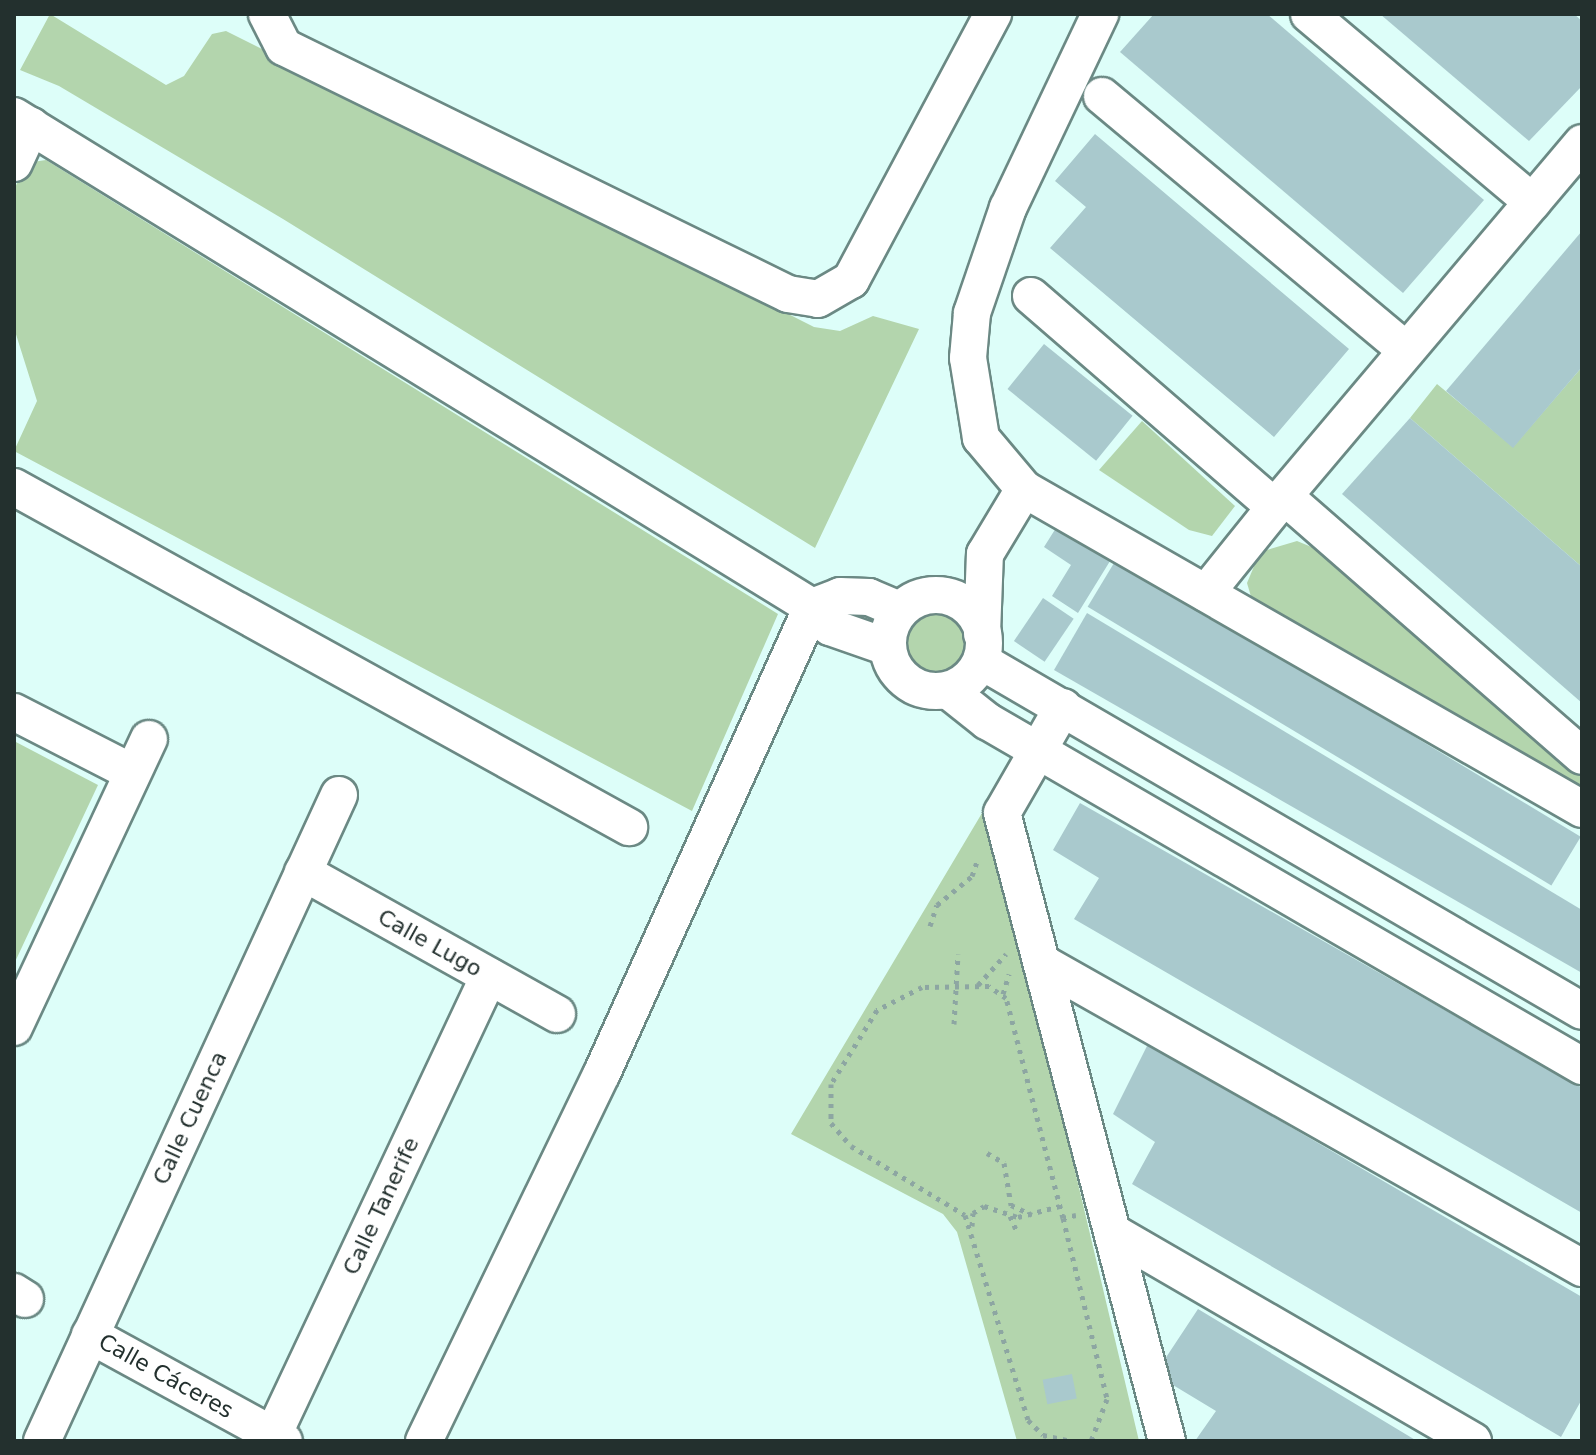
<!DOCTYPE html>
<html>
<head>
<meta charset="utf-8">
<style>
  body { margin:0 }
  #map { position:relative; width:1596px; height:1455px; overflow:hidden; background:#ddfef9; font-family:"DejaVu Sans",sans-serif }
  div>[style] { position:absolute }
  .green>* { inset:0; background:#b3d5ad }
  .round { border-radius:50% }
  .building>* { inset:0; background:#a9c9cd; transform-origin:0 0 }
  .path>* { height:5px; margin-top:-2.5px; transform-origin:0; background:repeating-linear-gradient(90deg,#8da6a2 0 4px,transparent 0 10px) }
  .roads { filter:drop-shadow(2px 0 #6b8984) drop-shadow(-2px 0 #6b8984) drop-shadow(0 2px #6b8984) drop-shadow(0 -2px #6b8984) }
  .minor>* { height:36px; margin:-18px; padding:0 18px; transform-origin:18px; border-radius:18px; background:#fff }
  .minor>.ring { margin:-18px; padding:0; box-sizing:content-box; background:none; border:36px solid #fff; border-radius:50% }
  span { translate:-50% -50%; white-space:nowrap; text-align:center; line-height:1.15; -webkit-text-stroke:6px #fff; paint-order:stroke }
  .street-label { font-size:22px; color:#23302e }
  .frame { position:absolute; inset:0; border:16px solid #23302e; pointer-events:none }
</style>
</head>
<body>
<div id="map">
  <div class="green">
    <div style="clip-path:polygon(50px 14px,166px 85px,184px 76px,212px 34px,226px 31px,814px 327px,840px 331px,873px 316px,919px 329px,815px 548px,283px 219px,59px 86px,20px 70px)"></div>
    <div style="clip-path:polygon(46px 160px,778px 614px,692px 811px,14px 451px,37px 401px,14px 328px,14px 190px,26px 163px)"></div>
    <div style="clip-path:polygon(1582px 367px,1582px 567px,1410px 418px,1437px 384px,1513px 447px)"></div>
    <div style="clip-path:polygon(1142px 421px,1235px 506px,1212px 536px,1189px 530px,1099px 470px)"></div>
    <div style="clip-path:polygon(1297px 541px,1326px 553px,1582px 773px,1582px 792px,1252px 600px,1247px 583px,1260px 552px)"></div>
    <div class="round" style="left:901px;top:607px;width:70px;height:70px"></div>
    <div style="clip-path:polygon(14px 741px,98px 785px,14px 964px)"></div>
    <div style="clip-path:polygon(988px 803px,1139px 1441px,1017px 1441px,957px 1232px,943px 1214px,791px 1134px)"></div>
  </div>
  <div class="building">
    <div style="clip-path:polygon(1154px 14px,1267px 14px,1484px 200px,1403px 293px,1120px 52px)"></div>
    <div style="clip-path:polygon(1380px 14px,1574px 14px,1582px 21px,1582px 86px,1529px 141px)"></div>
    <div style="clip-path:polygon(1095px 134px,1349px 349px,1274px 437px,1050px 248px,1086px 207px,1055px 181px)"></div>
    <div style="clip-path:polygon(1582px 231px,1582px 367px,1513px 448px,1446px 391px)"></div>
    <div style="left:1044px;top:344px;width:114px;height:58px;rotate:39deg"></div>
    <div style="clip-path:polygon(1410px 418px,1582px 567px,1582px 703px,1342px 494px)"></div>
    <div style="clip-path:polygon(1061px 520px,1115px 553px,1078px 613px,1052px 596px,1071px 565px,1044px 547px)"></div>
    <div style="left:1117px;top:558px;width:541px;height:57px;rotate:31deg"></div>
    <div style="left:1043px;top:598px;width:37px;height:52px;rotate:34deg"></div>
    <div style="clip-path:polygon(1087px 613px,1582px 910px,1582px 973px,1054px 670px)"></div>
    <div style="clip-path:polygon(1080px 803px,1582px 1088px,1582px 1213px,1074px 919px,1099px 878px,1053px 850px)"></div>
    <div style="clip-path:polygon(1148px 1044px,1582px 1297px,1582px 1399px,1561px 1437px,1132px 1184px,1155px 1142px,1113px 1114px)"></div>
    <div style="clip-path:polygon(1198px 1309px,1417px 1441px,1195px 1441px,1216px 1411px,1168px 1382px,1163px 1362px)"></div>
    <div style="left:1072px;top:1374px;width:25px;height:30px;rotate:79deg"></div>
  </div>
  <div class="path">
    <div style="left:930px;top:926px;width:22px;rotate:-72deg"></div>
    <div style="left:937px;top:905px;width:45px;rotate:-39.6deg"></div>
    <div style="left:972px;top:876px;width:18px;rotate:-71deg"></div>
    <div style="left:978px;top:985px;width:42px;rotate:-47.9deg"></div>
    <div style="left:1003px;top:994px;width:21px;rotate:-73deg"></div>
    <div style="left:954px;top:1024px;width:70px;rotate:-86.7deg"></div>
    <div style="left:987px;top:1153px;width:20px;rotate:30deg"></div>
    <div style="left:1004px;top:1163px;width:43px;rotate:80.5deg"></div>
    <div style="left:1011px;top:1205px;width:23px;rotate:25deg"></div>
    <div style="left:1076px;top:1215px;width:13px;rotate:167deg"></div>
    <div style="left:1063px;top:1218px;width:186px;rotate:76.3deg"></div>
    <div style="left:1107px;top:1399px;width:45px;rotate:110.9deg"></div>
    <div style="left:1010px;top:1216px;width:17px;rotate:66deg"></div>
    <div style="left:1063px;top:1218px;width:227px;rotate:-104.5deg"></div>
    <div style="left:1006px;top:998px;width:21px;rotate:-145deg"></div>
    <div style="left:989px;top:986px;width:67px;rotate:179.1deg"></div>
    <div style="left:922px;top:987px;width:51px;rotate:152.9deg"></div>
    <div style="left:877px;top:1010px;width:87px;rotate:121.9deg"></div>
    <div style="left:831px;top:1084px;width:39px;rotate:90deg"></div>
    <div style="left:831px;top:1123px;width:30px;rotate:49deg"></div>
    <div style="left:851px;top:1146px;width:133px;rotate:31.2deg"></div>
    <div style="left:965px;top:1215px;width:214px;rotate:72.9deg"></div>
    <div style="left:1028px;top:1420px;width:21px;rotate:45deg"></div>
    <div style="left:1043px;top:1435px;width:30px;rotate:12deg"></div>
    <div style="left:972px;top:1226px;width:13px;rotate:-86deg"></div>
    <div style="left:973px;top:1213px;width:13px;rotate:-32deg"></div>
    <div style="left:984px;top:1206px;width:36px;rotate:18deg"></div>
    <div style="left:1018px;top:1217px;width:43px;rotate:-14.7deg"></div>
  </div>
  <div class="roads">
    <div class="minor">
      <div style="left:267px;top:14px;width:37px;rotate:63deg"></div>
      <div style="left:284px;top:47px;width:561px;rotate:26.11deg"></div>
      <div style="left:788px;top:294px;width:30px;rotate:9deg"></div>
      <div style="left:818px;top:299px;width:38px;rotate:-30deg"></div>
      <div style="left:851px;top:280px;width:302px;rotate:-61.9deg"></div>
      <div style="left:1309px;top:14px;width:292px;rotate:40.1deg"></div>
      <div style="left:1102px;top:96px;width:396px;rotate:39.9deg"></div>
      <div style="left:14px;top:116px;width:937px;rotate:31.6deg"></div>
      <div style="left:812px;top:607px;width:27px;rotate:48deg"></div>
      <div style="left:830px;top:627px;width:60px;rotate:19.3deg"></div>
      <div style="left:14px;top:163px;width:41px;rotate:-65.3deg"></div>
      <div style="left:1031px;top:296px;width:323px;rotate:40.9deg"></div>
      <div style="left:14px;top:487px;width:703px;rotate:28.94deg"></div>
      <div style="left:1024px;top:489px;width:67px;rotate:-130.1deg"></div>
      <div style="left:981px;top:438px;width:81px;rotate:-99.2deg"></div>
      <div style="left:968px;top:358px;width:45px;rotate:-84.9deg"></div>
      <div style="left:972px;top:313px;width:111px;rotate:-71.1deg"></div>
      <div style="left:1008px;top:208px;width:215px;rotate:-64.6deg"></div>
      <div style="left:1284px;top:496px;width:462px;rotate:-49.8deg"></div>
      <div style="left:1206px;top:593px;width:124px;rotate:-51.2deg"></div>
      <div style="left:1284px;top:496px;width:395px;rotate:41.1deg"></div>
      <div class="ring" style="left:888px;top:595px;width:60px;height:60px"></div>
      <div style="left:982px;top:634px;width:80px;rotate:-87.9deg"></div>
      <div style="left:985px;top:554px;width:76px;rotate:-59deg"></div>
      <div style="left:1024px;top:489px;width:643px;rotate:29.83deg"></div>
      <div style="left:981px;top:661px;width:695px;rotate:30.21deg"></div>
      <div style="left:948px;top:690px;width:50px;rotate:38.5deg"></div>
      <div style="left:987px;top:721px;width:688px;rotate:30.11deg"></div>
      <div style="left:1063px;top:707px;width:122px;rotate:119.9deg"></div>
      <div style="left:1002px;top:813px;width:649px;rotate:75.28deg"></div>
      <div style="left:14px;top:712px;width:131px;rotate:27.1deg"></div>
      <div style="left:303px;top:872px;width:291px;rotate:29.2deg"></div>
      <div style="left:1044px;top:964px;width:618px;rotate:29.47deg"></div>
      <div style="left:14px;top:1027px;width:318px;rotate:-64.9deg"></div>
      <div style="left:1114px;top:1233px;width:415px;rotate:30.1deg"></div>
      <div style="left:14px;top:1292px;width:13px;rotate:32deg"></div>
      <div style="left:90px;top:1335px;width:221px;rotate:28.7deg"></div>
      <div style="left:273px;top:1435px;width:507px;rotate:-64.8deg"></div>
      <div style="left:42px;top:1441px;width:711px;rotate:-65.31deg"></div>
      <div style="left:424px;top:1441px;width:409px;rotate:-64.2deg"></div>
      <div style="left:602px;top:1073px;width:511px;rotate:-65.74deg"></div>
      <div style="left:812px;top:607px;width:30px;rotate:-21deg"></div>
      <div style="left:840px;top:596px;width:29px;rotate:2deg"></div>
      <div style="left:869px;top:597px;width:34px;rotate:23deg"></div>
    </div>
  </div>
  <div class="street-label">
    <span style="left:430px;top:943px;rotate:29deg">Calle Lugo</span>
    <span style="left:190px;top:1118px;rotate:-65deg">Calle Cuenca</span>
    <span style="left:381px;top:1206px;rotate:-65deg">Calle Tanerife</span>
    <span style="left:166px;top:1376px;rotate:29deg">Calle Cáceres</span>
  </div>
  <div class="frame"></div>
</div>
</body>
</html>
